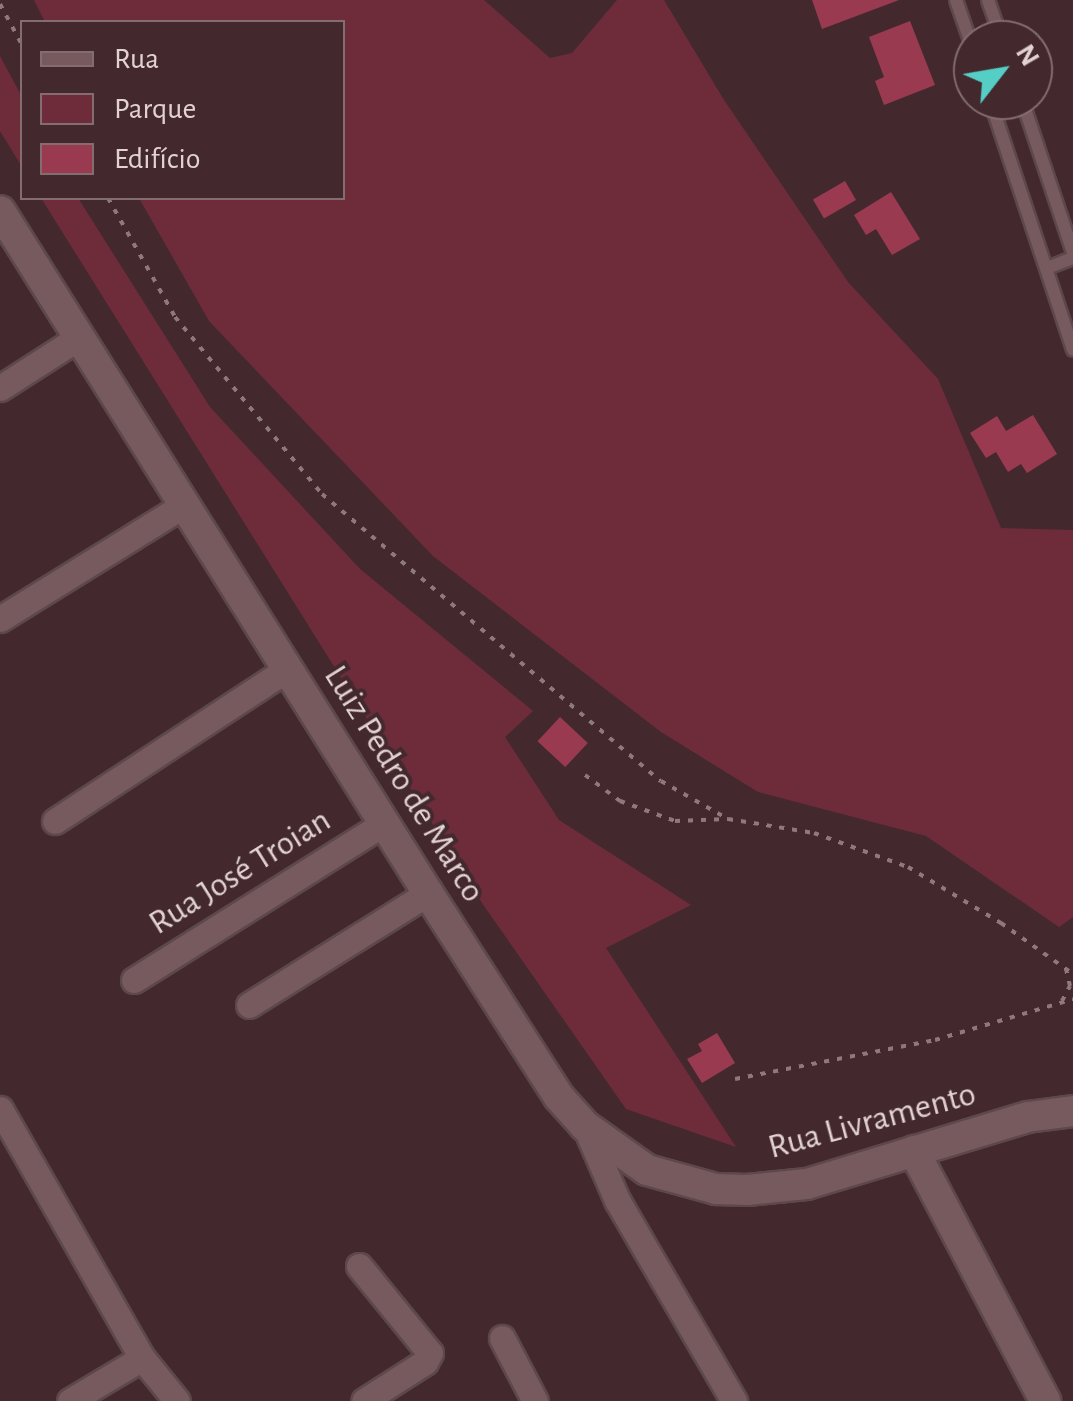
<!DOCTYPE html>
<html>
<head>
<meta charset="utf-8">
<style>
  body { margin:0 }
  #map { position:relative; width:1073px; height:1401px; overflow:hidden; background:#43292e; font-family:"Alegreya Sans",sans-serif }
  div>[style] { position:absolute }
  .green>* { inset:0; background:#6e2c3a }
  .building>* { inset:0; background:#993a50; transform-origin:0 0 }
  .path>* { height:4px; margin-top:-2px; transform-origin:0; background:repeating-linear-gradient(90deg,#8f797d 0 5px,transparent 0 13px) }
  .roads { filter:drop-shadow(2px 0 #5d484b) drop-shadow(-2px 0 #5d484b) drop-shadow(0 2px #5d484b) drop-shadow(0 -2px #5d484b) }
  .lane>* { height:12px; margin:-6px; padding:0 6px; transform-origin:6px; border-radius:6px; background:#775a5e }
  .street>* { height:25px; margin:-12.5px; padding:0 12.5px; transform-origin:12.5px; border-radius:12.5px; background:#775a5e }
  .secondary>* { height:30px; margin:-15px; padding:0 15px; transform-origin:15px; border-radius:15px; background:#775a5e }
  span { translate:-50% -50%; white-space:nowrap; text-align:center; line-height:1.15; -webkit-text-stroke:8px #43292e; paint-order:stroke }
  .street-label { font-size:35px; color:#e3d2d4 }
  .legend { position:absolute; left:20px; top:20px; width:325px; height:180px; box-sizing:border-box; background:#43292e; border:2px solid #836d70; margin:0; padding:12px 18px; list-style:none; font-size:30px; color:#e3d2d4 }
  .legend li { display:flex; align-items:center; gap:20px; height:50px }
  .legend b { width:50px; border:2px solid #836d70 }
  .north { position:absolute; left:953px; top:20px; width:100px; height:100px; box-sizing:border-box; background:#43292e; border:2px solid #836d70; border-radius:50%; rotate:59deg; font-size:28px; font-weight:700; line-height:40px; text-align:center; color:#e3d2d4 }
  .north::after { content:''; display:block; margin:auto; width:35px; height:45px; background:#55cec6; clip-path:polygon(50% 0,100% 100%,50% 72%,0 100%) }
</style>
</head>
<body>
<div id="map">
  <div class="green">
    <div style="clip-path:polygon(34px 0,484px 0,550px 58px,572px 53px,617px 0,664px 0,724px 100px,848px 282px,938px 379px,1001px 528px,1073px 530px,1073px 917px,1059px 927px,926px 836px,758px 792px,661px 732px,433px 556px,209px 321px,139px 198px,342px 198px,342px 22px,45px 22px)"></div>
    <div style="clip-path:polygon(0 56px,22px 97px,22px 167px,0 131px)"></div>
    <div style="clip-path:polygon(41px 198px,78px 198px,210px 407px,360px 569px,533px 711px,505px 737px,559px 820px,691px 905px,606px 948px,736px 1147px,626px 1109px,482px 903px)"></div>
  </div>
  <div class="building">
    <div style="clip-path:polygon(812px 0,899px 0,822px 29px)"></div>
    <div style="clip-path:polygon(910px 21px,935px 85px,884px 105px,875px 81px,884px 77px,869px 37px)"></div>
    <div style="left:845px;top:181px;width:22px;height:37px;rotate:60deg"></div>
    <div style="clip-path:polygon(891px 192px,920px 239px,892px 255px,876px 229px,866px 235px,854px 215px)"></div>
    <div style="clip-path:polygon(1033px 415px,1057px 454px,1027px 473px,1021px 464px,1008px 472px,996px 452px,986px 458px,970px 433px,997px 416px,1006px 431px)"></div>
    <div style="left:560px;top:717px;width:38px;height:33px;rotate:43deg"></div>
    <div style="clip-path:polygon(717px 1033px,735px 1063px,702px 1083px,687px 1059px,702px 1051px,698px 1044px)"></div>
  </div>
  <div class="path">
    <div style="left:0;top:4px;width:47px;rotate:61.8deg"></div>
    <div style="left:108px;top:198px;width:137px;rotate:60.6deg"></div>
    <div style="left:175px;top:317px;width:230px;rotate:50.3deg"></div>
    <div style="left:322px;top:494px;width:444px;rotate:40.3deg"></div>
    <div style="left:661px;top:781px;width:77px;rotate:29.6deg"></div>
    <div style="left:728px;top:819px;width:87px;rotate:9.2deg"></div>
    <div style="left:814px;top:833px;width:100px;rotate:19.9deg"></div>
    <div style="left:908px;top:867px;width:109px;rotate:31.1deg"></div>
    <div style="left:1001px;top:923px;width:88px;rotate:35.3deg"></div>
    <div style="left:585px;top:775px;width:44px;rotate:36.6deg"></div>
    <div style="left:620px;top:801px;width:59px;rotate:20deg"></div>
    <div style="left:675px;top:821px;width:53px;rotate:-2.2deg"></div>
    <div style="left:1062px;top:1001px;width:17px;rotate:-62deg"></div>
    <div style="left:1070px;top:986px;width:17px;rotate:-103deg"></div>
    <div style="left:735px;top:1079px;width:204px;rotate:-11deg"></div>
    <div style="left:935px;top:1040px;width:144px;rotate:-16.5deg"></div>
  </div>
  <div class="roads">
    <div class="lane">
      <div style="left:956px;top:0;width:52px;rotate:70.9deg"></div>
      <div style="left:988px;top:0;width:42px;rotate:70.7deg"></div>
      <div style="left:990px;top:100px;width:263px;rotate:71.6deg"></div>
      <div style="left:1022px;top:100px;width:160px;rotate:71.5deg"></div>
      <div style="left:1047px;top:268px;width:28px;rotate:-21deg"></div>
    </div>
    <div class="street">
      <div style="left:0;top:388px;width:93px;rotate:-32.7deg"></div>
      <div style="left:0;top:619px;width:216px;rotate:-31.8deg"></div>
      <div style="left:55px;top:821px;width:277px;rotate:-33.2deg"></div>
      <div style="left:134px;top:980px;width:295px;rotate:-32.1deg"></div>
      <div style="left:249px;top:1005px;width:211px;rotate:-32deg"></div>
      <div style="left:0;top:1109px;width:287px;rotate:60.3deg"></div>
      <div style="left:142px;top:1358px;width:55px;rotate:50.9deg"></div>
      <div style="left:585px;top:1126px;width:81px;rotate:66.6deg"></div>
      <div style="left:617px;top:1200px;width:233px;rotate:59.8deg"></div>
      <div style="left:359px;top:1266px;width:112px;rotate:50.8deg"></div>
      <div style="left:430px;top:1353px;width:10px;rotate:119deg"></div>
      <div style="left:425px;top:1362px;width:72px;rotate:147.4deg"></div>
      <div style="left:502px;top:1338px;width:71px;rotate:62.4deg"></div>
      <div style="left:70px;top:1401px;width:84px;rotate:-30.8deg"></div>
    </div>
    <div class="secondary">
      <div style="left:0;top:211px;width:805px;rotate:57.89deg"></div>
      <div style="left:428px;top:893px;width:242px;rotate:57.3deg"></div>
      <div style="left:559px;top:1097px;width:39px;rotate:48deg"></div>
      <div style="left:585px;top:1126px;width:76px;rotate:35.4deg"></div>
      <div style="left:647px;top:1170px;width:72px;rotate:15.4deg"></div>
      <div style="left:716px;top:1189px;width:31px;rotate:2deg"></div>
      <div style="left:747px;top:1190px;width:60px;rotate:-5.7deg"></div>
      <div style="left:807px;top:1184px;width:231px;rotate:-16.9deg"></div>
      <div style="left:1028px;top:1117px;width:45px;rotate:-7.6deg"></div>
      <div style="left:914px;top:1151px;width:282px;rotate:62.3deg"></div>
    </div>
  </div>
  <div class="street-label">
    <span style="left:404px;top:784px;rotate:58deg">Luiz Pedro de Marco</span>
    <span style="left:240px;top:872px;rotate:-32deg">Rua José Troian</span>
    <span style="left:872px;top:1121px;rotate:-15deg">Rua Livramento</span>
  </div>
  <ul class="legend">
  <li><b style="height:12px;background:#775a5e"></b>Rua</li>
  <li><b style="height:28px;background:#6e2c3a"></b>Parque</li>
  <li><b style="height:28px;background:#993a50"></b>Edifício</li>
  </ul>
  <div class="north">N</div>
</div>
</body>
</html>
